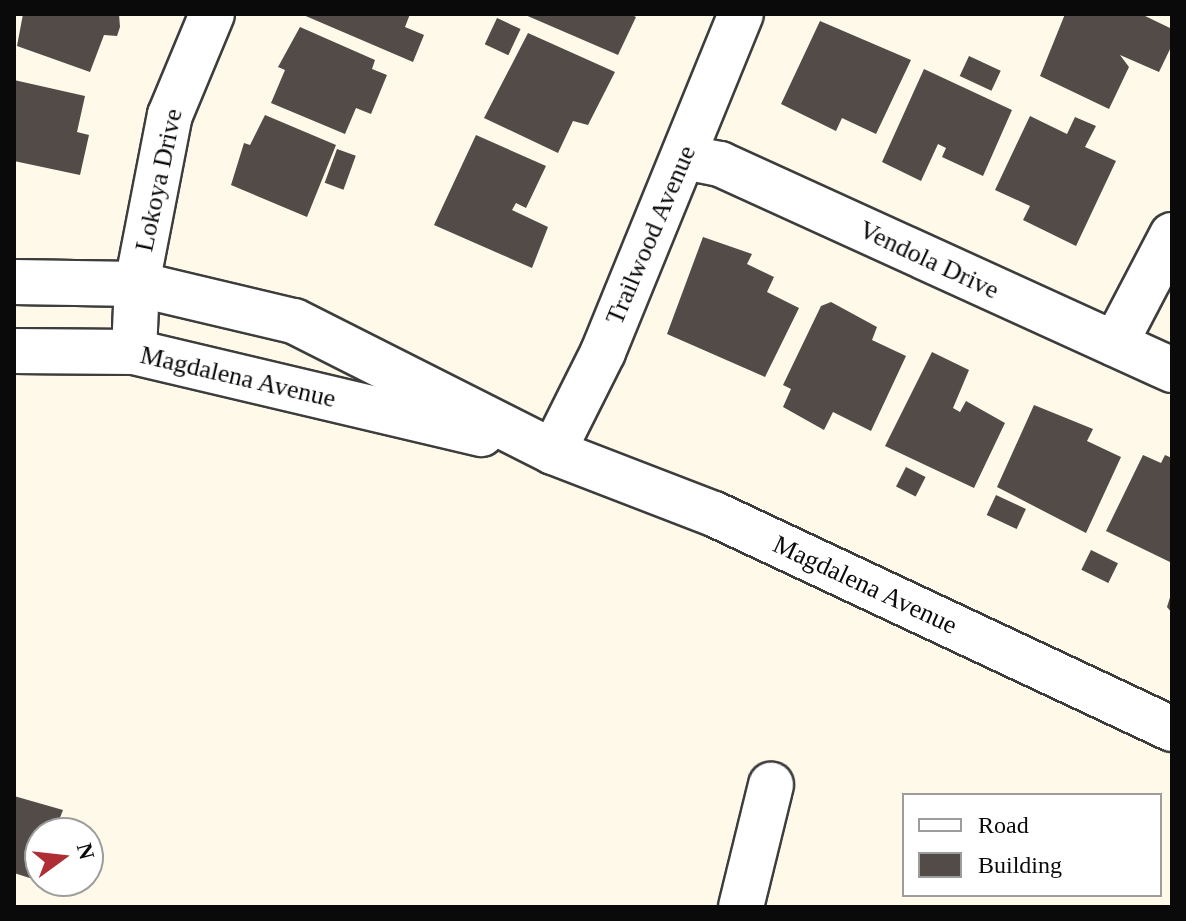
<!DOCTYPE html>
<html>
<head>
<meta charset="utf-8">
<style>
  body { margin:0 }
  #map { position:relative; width:1186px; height:921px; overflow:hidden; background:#fef9e9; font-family:Georgia,serif }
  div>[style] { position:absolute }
  .building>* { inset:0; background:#524b47; transform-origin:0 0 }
  .roads { filter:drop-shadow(2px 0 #3d3d3d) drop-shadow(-2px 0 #3d3d3d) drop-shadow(0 2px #3d3d3d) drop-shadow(0 -2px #3d3d3d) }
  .minor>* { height:44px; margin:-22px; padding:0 22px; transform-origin:22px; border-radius:22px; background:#fff }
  span { translate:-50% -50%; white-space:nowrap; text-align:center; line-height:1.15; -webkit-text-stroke:8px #fff; paint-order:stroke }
  .street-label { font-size:26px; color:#0a0a0a }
  .frame { position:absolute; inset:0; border:16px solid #0a0a0a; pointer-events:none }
  .legend { position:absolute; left:902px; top:793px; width:260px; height:104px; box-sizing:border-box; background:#fff; border:2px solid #9d9d9d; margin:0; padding:10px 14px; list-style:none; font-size:24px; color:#0a0a0a }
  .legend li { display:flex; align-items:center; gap:16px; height:40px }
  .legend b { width:40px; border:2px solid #9d9d9d }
  .north { position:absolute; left:24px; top:817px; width:80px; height:80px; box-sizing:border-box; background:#fff; border:2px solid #9d9d9d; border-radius:50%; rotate:75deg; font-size:22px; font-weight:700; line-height:32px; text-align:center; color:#0a0a0a }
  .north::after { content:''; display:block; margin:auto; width:28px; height:36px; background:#af2d35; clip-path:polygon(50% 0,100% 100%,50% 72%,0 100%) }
</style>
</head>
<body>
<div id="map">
  <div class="building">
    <div style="clip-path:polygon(23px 14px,119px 14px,120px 27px,117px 36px,104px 35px,90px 72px,17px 46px)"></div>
    <div style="clip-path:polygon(301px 14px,410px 14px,405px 27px,424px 35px,413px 62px)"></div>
    <div style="clip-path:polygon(523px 14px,630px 14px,636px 17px,618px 55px)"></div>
    <div style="clip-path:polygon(1065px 14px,1141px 14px,1172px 29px,1172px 45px,1159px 72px,1120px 55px,1129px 67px,1109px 109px,1040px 76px)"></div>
    <div style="left:497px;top:18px;width:26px;height:29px;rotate:25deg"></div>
    <div style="clip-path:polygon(820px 21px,911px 60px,876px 134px,842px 118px,836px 131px,781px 104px)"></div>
    <div style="clip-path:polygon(300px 27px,375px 60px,372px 69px,387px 75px,371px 114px,356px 108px,345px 134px,271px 103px,285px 70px,278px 67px)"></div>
    <div style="clip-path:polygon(528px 33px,615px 72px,588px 125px,573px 121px,558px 153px,484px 118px)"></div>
    <div style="left:969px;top:56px;width:35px;height:22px;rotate:25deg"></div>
    <div style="clip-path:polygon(924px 69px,1012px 110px,983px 176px,942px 157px,946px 148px,938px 144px,921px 181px,882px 162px)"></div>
    <div style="clip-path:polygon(14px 80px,85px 96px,77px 132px,89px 135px,80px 175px,14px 161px)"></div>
    <div style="clip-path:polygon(265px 115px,336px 145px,307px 217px,231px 185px,244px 143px,250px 145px)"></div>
    <div style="clip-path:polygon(1030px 116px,1067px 134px,1075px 117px,1096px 126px,1085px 147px,1116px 161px,1076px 246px,1023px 220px,1030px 206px,995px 190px)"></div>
    <div style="clip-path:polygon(476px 135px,546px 166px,526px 208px,516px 203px,512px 210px,548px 227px,532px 268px,434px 225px)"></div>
    <div style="left:337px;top:149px;width:20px;height:36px;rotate:20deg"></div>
    <div style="clip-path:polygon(703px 237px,752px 254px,747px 264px,774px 277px,767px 292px,799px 308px,765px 377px,667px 334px)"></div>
    <div style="clip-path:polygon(831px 302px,877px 327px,872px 340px,906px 356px,871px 431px,833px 412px,824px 430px,783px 407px,791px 389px,783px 385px,821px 306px)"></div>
    <div style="clip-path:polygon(932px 352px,969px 370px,953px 408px,960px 412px,966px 401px,1005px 423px,974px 488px,885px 446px)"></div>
    <div style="clip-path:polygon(1034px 405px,1093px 429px,1087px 441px,1121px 457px,1086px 533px,997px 487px)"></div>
    <div style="clip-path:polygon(1143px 455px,1161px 463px,1165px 455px,1172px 458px,1172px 563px,1106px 531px)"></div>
    <div style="left:906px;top:467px;width:22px;height:22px;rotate:27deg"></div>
    <div style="left:996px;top:495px;width:33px;height:22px;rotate:25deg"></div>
    <div style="left:1091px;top:550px;width:30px;height:22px;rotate:26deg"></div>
    <div style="clip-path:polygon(1172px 591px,1172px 613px,1167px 607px)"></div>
    <div style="clip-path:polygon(14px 796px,63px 810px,54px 833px,40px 833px,36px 880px,14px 873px)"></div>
  </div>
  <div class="roads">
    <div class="minor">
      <div style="left:684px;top:157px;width:37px;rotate:11deg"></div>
      <div style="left:720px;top:164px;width:497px;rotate:24.5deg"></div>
      <div style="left:14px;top:282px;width:123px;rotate:0.9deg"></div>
      <div style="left:137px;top:284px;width:161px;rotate:13.3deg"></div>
      <div style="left:294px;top:321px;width:290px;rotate:26.8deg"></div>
      <div style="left:553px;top:452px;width:173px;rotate:21.1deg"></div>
      <div style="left:714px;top:514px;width:506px;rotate:25.15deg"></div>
      <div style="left:1115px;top:344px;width:123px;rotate:-62.4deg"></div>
      <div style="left:14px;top:351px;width:120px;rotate:0.5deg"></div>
      <div style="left:134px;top:352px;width:357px;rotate:13.3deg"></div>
      <div style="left:134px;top:352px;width:68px;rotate:-87.5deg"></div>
      <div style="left:137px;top:284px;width:172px;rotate:-79deg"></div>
      <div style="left:170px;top:115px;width:109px;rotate:-67.4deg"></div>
      <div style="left:553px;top:452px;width:112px;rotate:-63.4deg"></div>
      <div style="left:603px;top:352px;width:365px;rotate:-67.8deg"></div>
      <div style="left:741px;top:907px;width:126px;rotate:-76.2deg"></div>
    </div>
  </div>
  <div class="street-label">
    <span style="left:159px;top:180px;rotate:-78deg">Lokoya Drive</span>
    <span style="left:651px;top:235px;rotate:-67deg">Trailwood Avenue</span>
    <span style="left:929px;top:260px;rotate:25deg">Vendola Drive</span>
    <span style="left:238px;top:377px;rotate:13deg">Magdalena Avenue</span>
    <span style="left:865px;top:585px;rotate:25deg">Magdalena Avenue</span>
  </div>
  <div class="frame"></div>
  <ul class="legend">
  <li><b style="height:10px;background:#fff"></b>Road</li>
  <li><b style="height:22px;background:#524b47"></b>Building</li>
  </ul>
  <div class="north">N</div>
</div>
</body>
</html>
